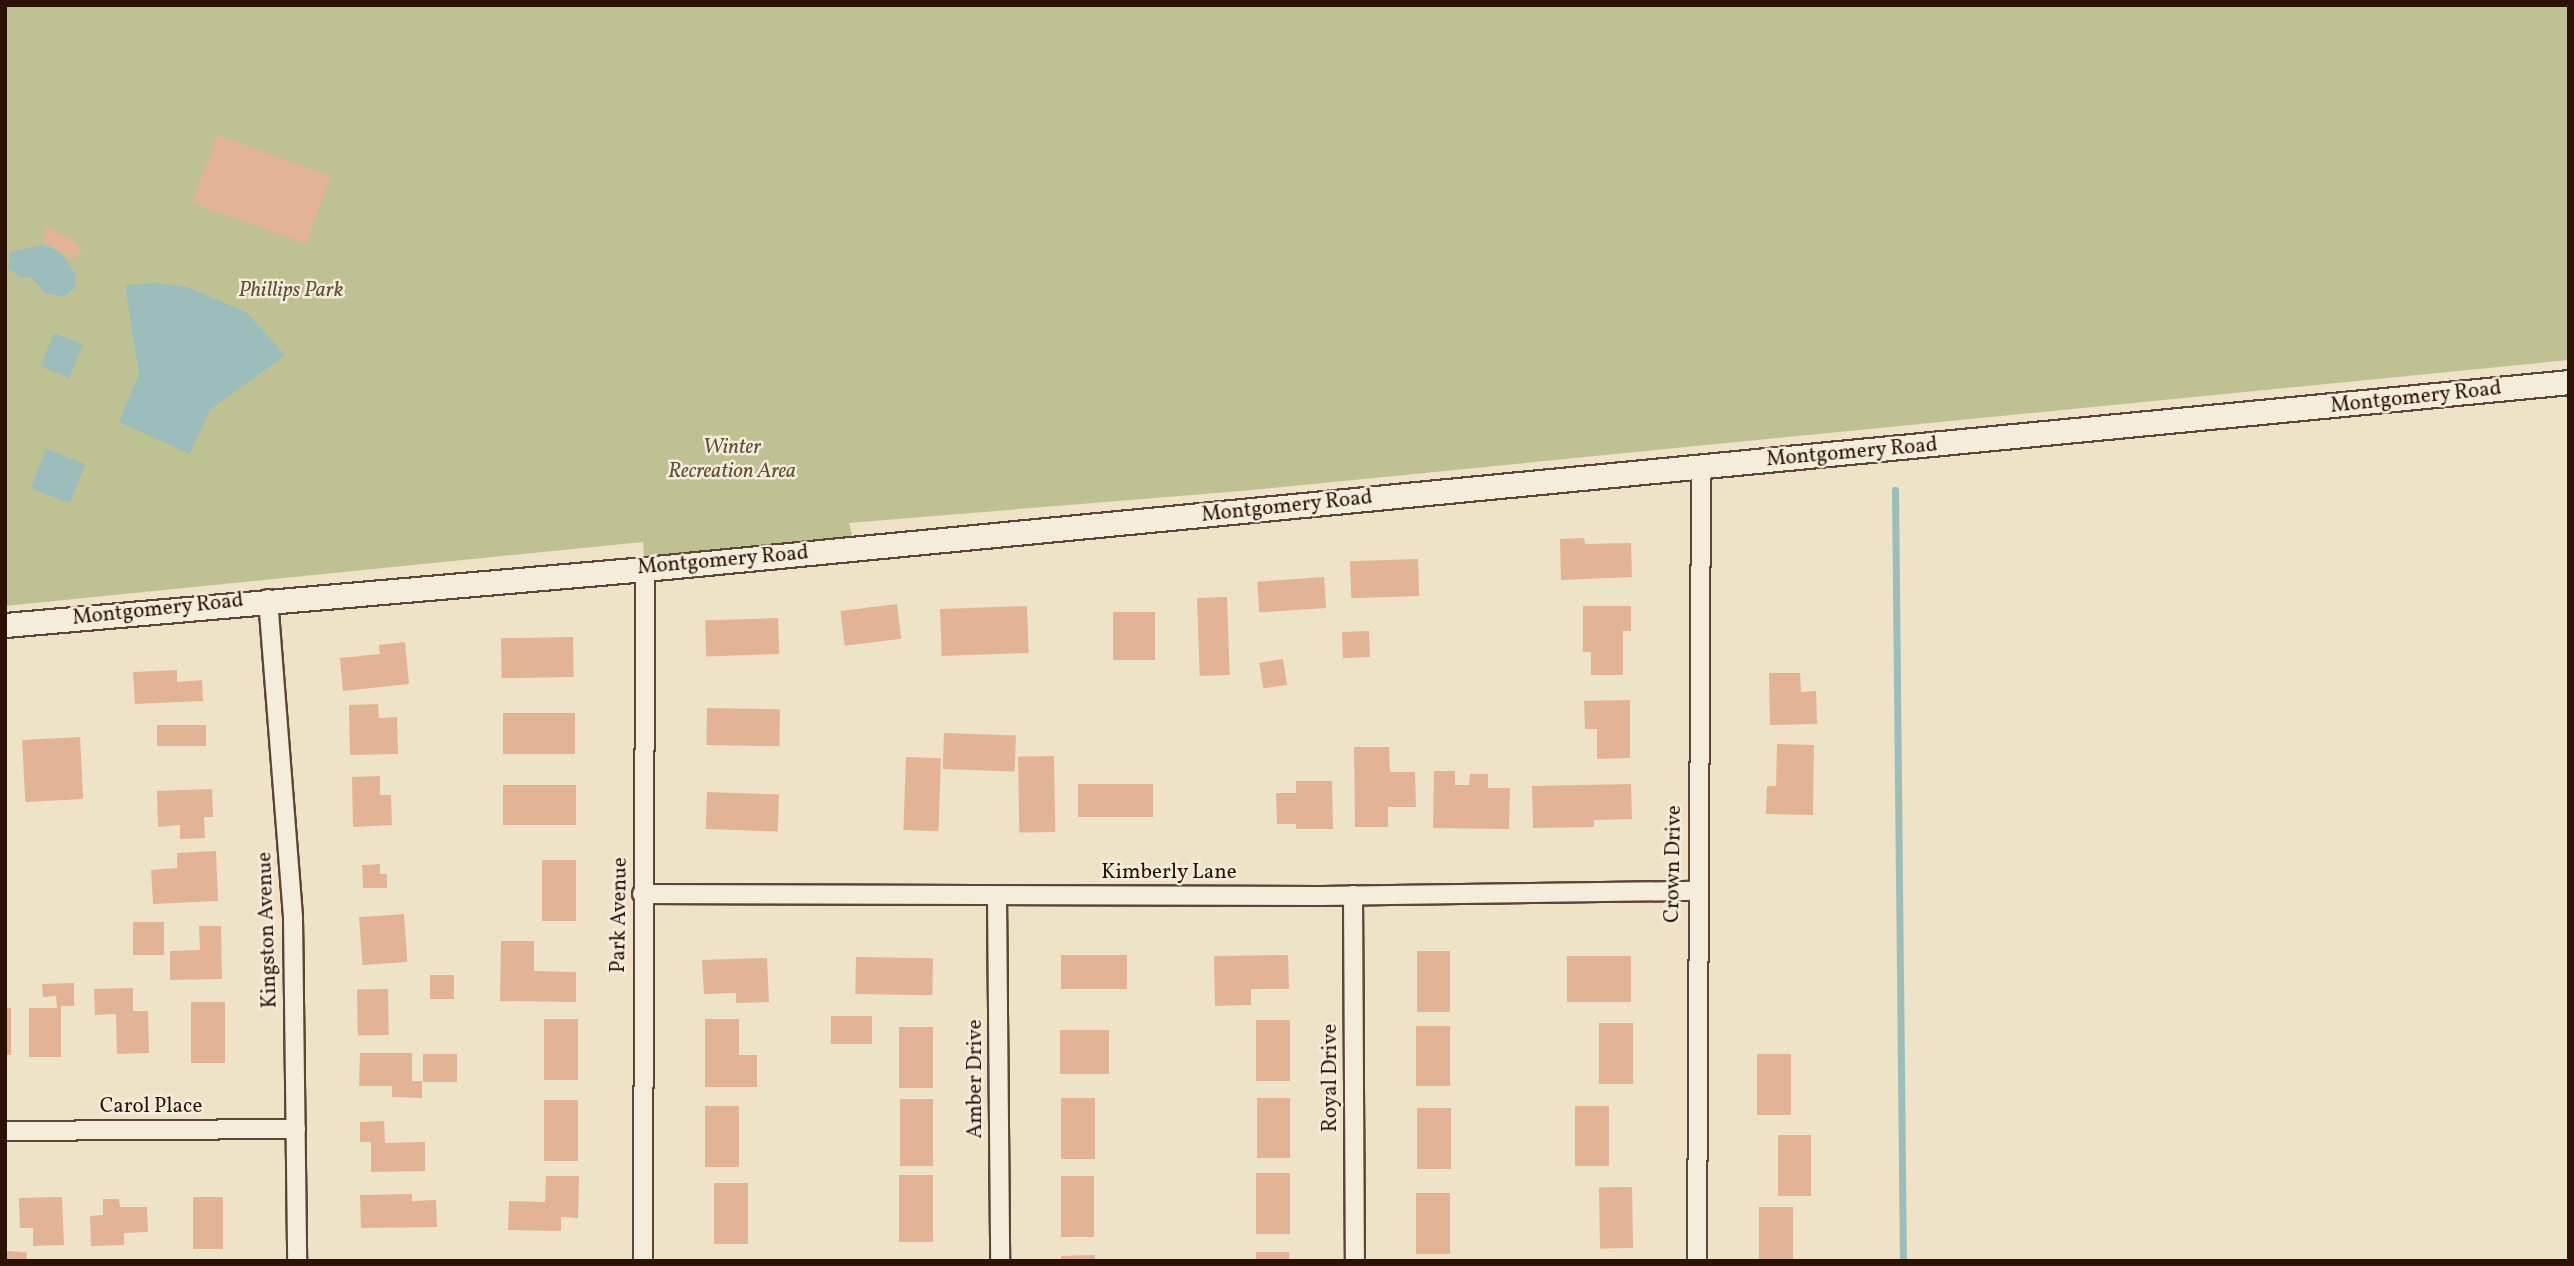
<!DOCTYPE html>
<html>
<head>
<meta charset="utf-8">
<style>
  body { margin:0 }
  #map { position:relative; width:2574px; height:1266px; overflow:hidden; background:#eee3c7; font-family:Vollkorn,serif }
  div>[style] { position:absolute }
  .green>* { inset:0; background:#bec292 }
  .water>* { inset:0; background:#9bbdbc; transform-origin:0 0 }
  .stream>* { height:7px; margin:-3.5px; padding:0 3.5px; transform-origin:3.5px; border-radius:3.5px; background:#9bbdbc }
  .building>* { inset:0; background:#e3b396; transform-origin:0 0 }
  .roads { filter:drop-shadow(2px 0 #5c4636) drop-shadow(-2px 0 #5c4636) drop-shadow(0 2px #5c4636) drop-shadow(0 -2px #5c4636) }
  .minor>* { height:18px; margin:-9px; padding:0 9px; transform-origin:9px; border-radius:9px; background:#f4eddb }
  .tertiary>* { height:23px; margin:-11.5px; padding:0 11.5px; transform-origin:11.5px; border-radius:11.5px; background:#f4eddb }
  span { translate:-50% -50%; white-space:nowrap; text-align:center; line-height:1.15; -webkit-text-stroke:5px #f4eddb; paint-order:stroke }
  .park-label { font-size:21px; color:#5f5037; font-style:italic }
  .street-label { font-size:21px; color:#2c1206 }
  .frame { position:absolute; inset:0; border:7px solid #2c1206; pointer-events:none }
</style>
</head>
<body>
<div id="map">
  <div class="green">
    <div style="clip-path:polygon(5px 5px,2569px 5px,2569px 360px,1241px 491px,849px 523px,853px 539px,645px 569px,643px 542px,5px 606px)"></div>
  </div>
  <div class="water">
    <div style="clip-path:polygon(44px 245px,60px 252px,75px 274px,75px 288px,63px 297px,45px 293px,31px 277px,21px 278px,8px 268px,10px 252px)"></div>
    <div style="clip-path:polygon(156px 283px,187px 287px,246px 312px,285px 355px,210px 410px,190px 454px,119px 422px,139px 374px,125px 285px)"></div>
    <div style="left:54px;top:333px;width:31px;height:36px;rotate:22deg"></div>
    <div style="left:46px;top:449px;width:42px;height:42px;rotate:21deg"></div>
  </div>
  <div class="stream">
    <div style="left:1895px;top:490px;width:771px;rotate:89.41deg"></div>
  </div>
  <div class="building">
    <div style="left:217px;top:135px;width:121px;height:72px;rotate:20deg"></div>
    <div style="clip-path:polygon(46px 227px,72px 239px,83px 250px,72px 259px,43px 241px)"></div>
    <div style="clip-path:polygon(1584px 538px,1585px 544px,1631px 543px,1632px 577px,1561px 580px,1560px 539px)"></div>
    <div style="left:1418px;top:559px;width:37px;height:68px;rotate:88deg"></div>
    <div style="left:1324px;top:577px;width:31px;height:67px;rotate:86deg"></div>
    <div style="left:1227px;top:597px;width:78px;height:30px;rotate:88deg"></div>
    <div style="left:897px;top:604px;width:35px;height:57px;rotate:83deg"></div>
    <div style="left:1027px;top:606px;width:47px;height:87px;rotate:88deg"></div>
    <div style="clip-path:polygon(1583px 606px,1631px 606px,1631px 631px,1623px 631px,1623px 675px,1591px 675px,1591px 652px,1583px 652px)"></div>
    <div style="left:1155px;top:612px;width:48px;height:42px;rotate:90deg"></div>
    <div style="left:778px;top:618px;width:36px;height:73px;rotate:88deg"></div>
    <div style="left:1369px;top:631px;width:26px;height:27px;rotate:88deg"></div>
    <div style="left:573px;top:637px;width:40px;height:72px;rotate:89deg"></div>
    <div style="clip-path:polygon(405px 642px,409px 684px,343px 691px,340px 658px,380px 654px,379px 645px)"></div>
    <div style="left:1283px;top:659px;width:26px;height:24px;rotate:81deg"></div>
    <div style="clip-path:polygon(177px 670px,177px 682px,202px 680px,203px 701px,135px 704px,133px 672px)"></div>
    <div style="clip-path:polygon(1769px 673px,1800px 673px,1801px 692px,1816px 691px,1817px 724px,1770px 725px)"></div>
    <div style="clip-path:polygon(1630px 700px,1630px 758px,1597px 759px,1597px 729px,1585px 729px,1584px 701px)"></div>
    <div style="clip-path:polygon(378px 704px,379px 718px,397px 717px,398px 754px,350px 755px,349px 705px)"></div>
    <div style="left:707px;top:708px;width:73px;height:37px;rotate:1deg"></div>
    <div style="left:503px;top:713px;width:72px;height:41px"></div>
    <div style="left:206px;top:725px;width:21px;height:49px;rotate:90deg"></div>
    <div style="left:944px;top:733px;width:72px;height:36px;rotate:2deg"></div>
    <div style="left:80px;top:737px;width:62px;height:58px;rotate:87deg"></div>
    <div style="clip-path:polygon(1777px 744px,1814px 745px,1813px 815px,1766px 814px,1767px 786px,1776px 786px)"></div>
    <div style="clip-path:polygon(1354px 747px,1389px 747px,1390px 772px,1415px 772px,1416px 807px,1388px 807px,1388px 827px,1355px 827px)"></div>
    <div style="left:1054px;top:756px;width:76px;height:36px;rotate:89deg"></div>
    <div style="left:906px;top:757px;width:35px;height:73px;rotate:2deg"></div>
    <div style="clip-path:polygon(1434px 771px,1455px 771px,1455px 785px,1469px 785px,1470px 774px,1488px 774px,1488px 788px,1510px 788px,1509px 829px,1433px 828px)"></div>
    <div style="clip-path:polygon(380px 776px,380px 795px,391px 795px,392px 825px,353px 827px,352px 777px)"></div>
    <div style="clip-path:polygon(1296px 781px,1332px 781px,1333px 829px,1296px 829px,1296px 824px,1277px 824px,1276px 793px,1296px 793px)"></div>
    <div style="left:1153px;top:784px;width:33px;height:75px;rotate:90deg"></div>
    <div style="clip-path:polygon(1631px 784px,1632px 819px,1594px 820px,1594px 827px,1533px 828px,1532px 786px)"></div>
    <div style="left:576px;top:785px;width:40px;height:73px;rotate:90deg"></div>
    <div style="clip-path:polygon(212px 789px,213px 817px,204px 817px,205px 838px,180px 839px,180px 825px,158px 827px,157px 791px)"></div>
    <div style="left:707px;top:792px;width:72px;height:37px;rotate:2deg"></div>
    <div style="clip-path:polygon(216px 851px,218px 901px,153px 904px,151px 870px,177px 868px,177px 853px)"></div>
    <div style="left:542px;top:860px;width:34px;height:61px"></div>
    <div style="clip-path:polygon(380px 864px,380px 874px,387px 874px,387px 888px,363px 888px,362px 865px)"></div>
    <div style="left:404px;top:914px;width:48px;height:45px;rotate:86deg"></div>
    <div style="left:164px;top:922px;width:33px;height:31px;rotate:90deg"></div>
    <div style="clip-path:polygon(199px 926px,221px 926px,222px 979px,170px 980px,170px 951px,200px 950px)"></div>
    <div style="clip-path:polygon(501px 941px,534px 941px,534px 971px,576px 972px,576px 1002px,500px 1001px)"></div>
    <div style="left:1417px;top:951px;width:33px;height:61px"></div>
    <div style="left:1061px;top:955px;width:66px;height:34px"></div>
    <div style="clip-path:polygon(1288px 955px,1289px 989px,1251px 989px,1251px 1005px,1215px 1006px,1214px 956px)"></div>
    <div style="left:1567px;top:956px;width:64px;height:46px"></div>
    <div style="left:856px;top:957px;width:77px;height:37px;rotate:1deg"></div>
    <div style="clip-path:polygon(767px 958px,769px 1002px,736px 1003px,736px 993px,704px 994px,702px 960px)"></div>
    <div style="left:430px;top:975px;width:24px;height:24px"></div>
    <div style="clip-path:polygon(74px 983px,74px 1006px,61px 1006px,61px 1057px,29px 1057px,29px 1008px,57px 1008px,56px 996px,43px 997px,42px 984px)"></div>
    <div style="clip-path:polygon(133px 988px,133px 1011px,148px 1011px,149px 1053px,117px 1054px,116px 1014px,95px 1015px,94px 989px)"></div>
    <div style="left:388px;top:989px;width:46px;height:31px;rotate:89deg"></div>
    <div style="left:191px;top:1002px;width:34px;height:61px"></div>
    <div style="left:5px;top:1008px;width:6px;height:47px"></div>
    <div style="left:831px;top:1016px;width:41px;height:28px"></div>
    <div style="left:544px;top:1019px;width:34px;height:61px"></div>
    <div style="clip-path:polygon(705px 1019px,739px 1019px,739px 1055px,757px 1055px,757px 1087px,705px 1087px)"></div>
    <div style="left:1290px;top:1020px;width:61px;height:34px;rotate:90deg"></div>
    <div style="left:1599px;top:1023px;width:34px;height:61px"></div>
    <div style="left:1416px;top:1026px;width:34px;height:60px"></div>
    <div style="left:899px;top:1027px;width:34px;height:61px"></div>
    <div style="left:1060px;top:1030px;width:49px;height:44px"></div>
    <div style="clip-path:polygon(360px 1053px,412px 1053px,412px 1081px,422px 1081px,422px 1098px,392px 1097px,392px 1086px,359px 1086px)"></div>
    <div style="left:423px;top:1054px;width:34px;height:28px"></div>
    <div style="left:1791px;top:1054px;width:61px;height:34px;rotate:90deg"></div>
    <div style="left:1061px;top:1098px;width:34px;height:61px"></div>
    <div style="left:1257px;top:1098px;width:33px;height:60px"></div>
    <div style="left:900px;top:1099px;width:33px;height:67px"></div>
    <div style="left:578px;top:1100px;width:61px;height:34px;rotate:90deg"></div>
    <div style="left:705px;top:1106px;width:34px;height:61px"></div>
    <div style="left:1575px;top:1106px;width:34px;height:60px"></div>
    <div style="left:1451px;top:1108px;width:61px;height:34px;rotate:90deg"></div>
    <div style="clip-path:polygon(384px 1121px,385px 1143px,425px 1142px,425px 1171px,371px 1172px,371px 1142px,360px 1142px,360px 1122px)"></div>
    <div style="left:1778px;top:1135px;width:33px;height:61px"></div>
    <div style="left:1256px;top:1173px;width:34px;height:61px"></div>
    <div style="left:899px;top:1175px;width:34px;height:67px"></div>
    <div style="clip-path:polygon(546px 1176px,579px 1176px,578px 1218px,561px 1217px,561px 1231px,508px 1230px,509px 1201px,545px 1202px)"></div>
    <div style="left:1061px;top:1176px;width:33px;height:61px"></div>
    <div style="left:748px;top:1183px;width:61px;height:34px;rotate:90deg"></div>
    <div style="left:1632px;top:1187px;width:61px;height:33px;rotate:89deg"></div>
    <div style="left:1416px;top:1193px;width:34px;height:61px"></div>
    <div style="clip-path:polygon(412px 1194px,412px 1201px,436px 1200px,437px 1227px,361px 1228px,360px 1195px)"></div>
    <div style="clip-path:polygon(62px 1197px,64px 1245px,33px 1246px,33px 1228px,20px 1228px,19px 1198px)"></div>
    <div style="left:193px;top:1197px;width:30px;height:52px"></div>
    <div style="clip-path:polygon(103px 1199px,119px 1199px,120px 1207px,147px 1207px,148px 1232px,124px 1233px,124px 1245px,91px 1246px,90px 1216px,103px 1215px)"></div>
    <div style="left:1759px;top:1207px;width:34px;height:54px"></div>
    <div style="left:5px;top:1251px;width:22px;height:10px;rotate:3deg"></div>
    <div style="left:1256px;top:1252px;width:33px;height:9px"></div>
    <div style="clip-path:polygon(1095px 1255px,1095px 1261px,1061px 1261px,1061px 1256px)"></div>
  </div>
  <div class="roads">
    <div class="minor">
      <div style="left:268px;top:599px;width:320px;rotate:85.5deg"></div>
      <div style="left:293px;top:918px;width:343px;rotate:89.3deg"></div>
      <div style="left:642px;top:894px;width:679px;rotate:0.17deg"></div>
      <div style="left:1321px;top:896px;width:375px;rotate:-0.8deg"></div>
      <div style="left:1353px;top:895px;width:366px;rotate:89.7deg"></div>
      <div style="left:997px;top:896px;width:365px;rotate:89.5deg"></div>
      <div style="left:5px;top:1131px;width:291px;rotate:-0.4deg"></div>
      <div style="left:643px;top:1261px;width:692px;rotate:-89.83deg"></div>
      <div style="left:1697px;top:1261px;width:794px;rotate:-89.71deg"></div>
    </div>
    <div class="tertiary">
      <div style="left:5px;top:625px;width:642px;rotate:-5deg"></div>
      <div style="left:645px;top:569px;width:1933px;rotate:-5.55deg"></div>
    </div>
  </div>
  <div class="park-label">
    <span style="left:291px;top:291px">Phillips Park</span>
    <span style="left:732px;top:460px">Winter<br>Recreation Area</span>
  </div>
  <div class="street-label">
    <span style="left:2416px;top:398px;rotate:-6deg">Montgomery Road</span>
    <span style="left:1852px;top:453px;rotate:-5deg">Montgomery Road</span>
    <span style="left:1287px;top:507px;rotate:-6deg">Montgomery Road</span>
    <span style="left:723px;top:561px;rotate:-5deg">Montgomery Road</span>
    <span style="left:158px;top:610px;rotate:-6deg">Montgomery Road</span>
    <span style="left:1674px;top:864px;rotate:-89deg">Crown Drive</span>
    <span style="left:1169px;top:873px">Kimberly Lane</span>
    <span style="left:620px;top:915px;rotate:-89deg">Park Avenue</span>
    <span style="left:268px;top:930px;rotate:-92deg">Kingston Avenue</span>
    <span style="left:1331px;top:1078px;rotate:-90deg">Royal Drive</span>
    <span style="left:976px;top:1079px;rotate:-90deg">Amber Drive</span>
    <span style="left:151px;top:1107px">Carol Place</span>
  </div>
  <div class="frame"></div>
</div>
</body>
</html>
